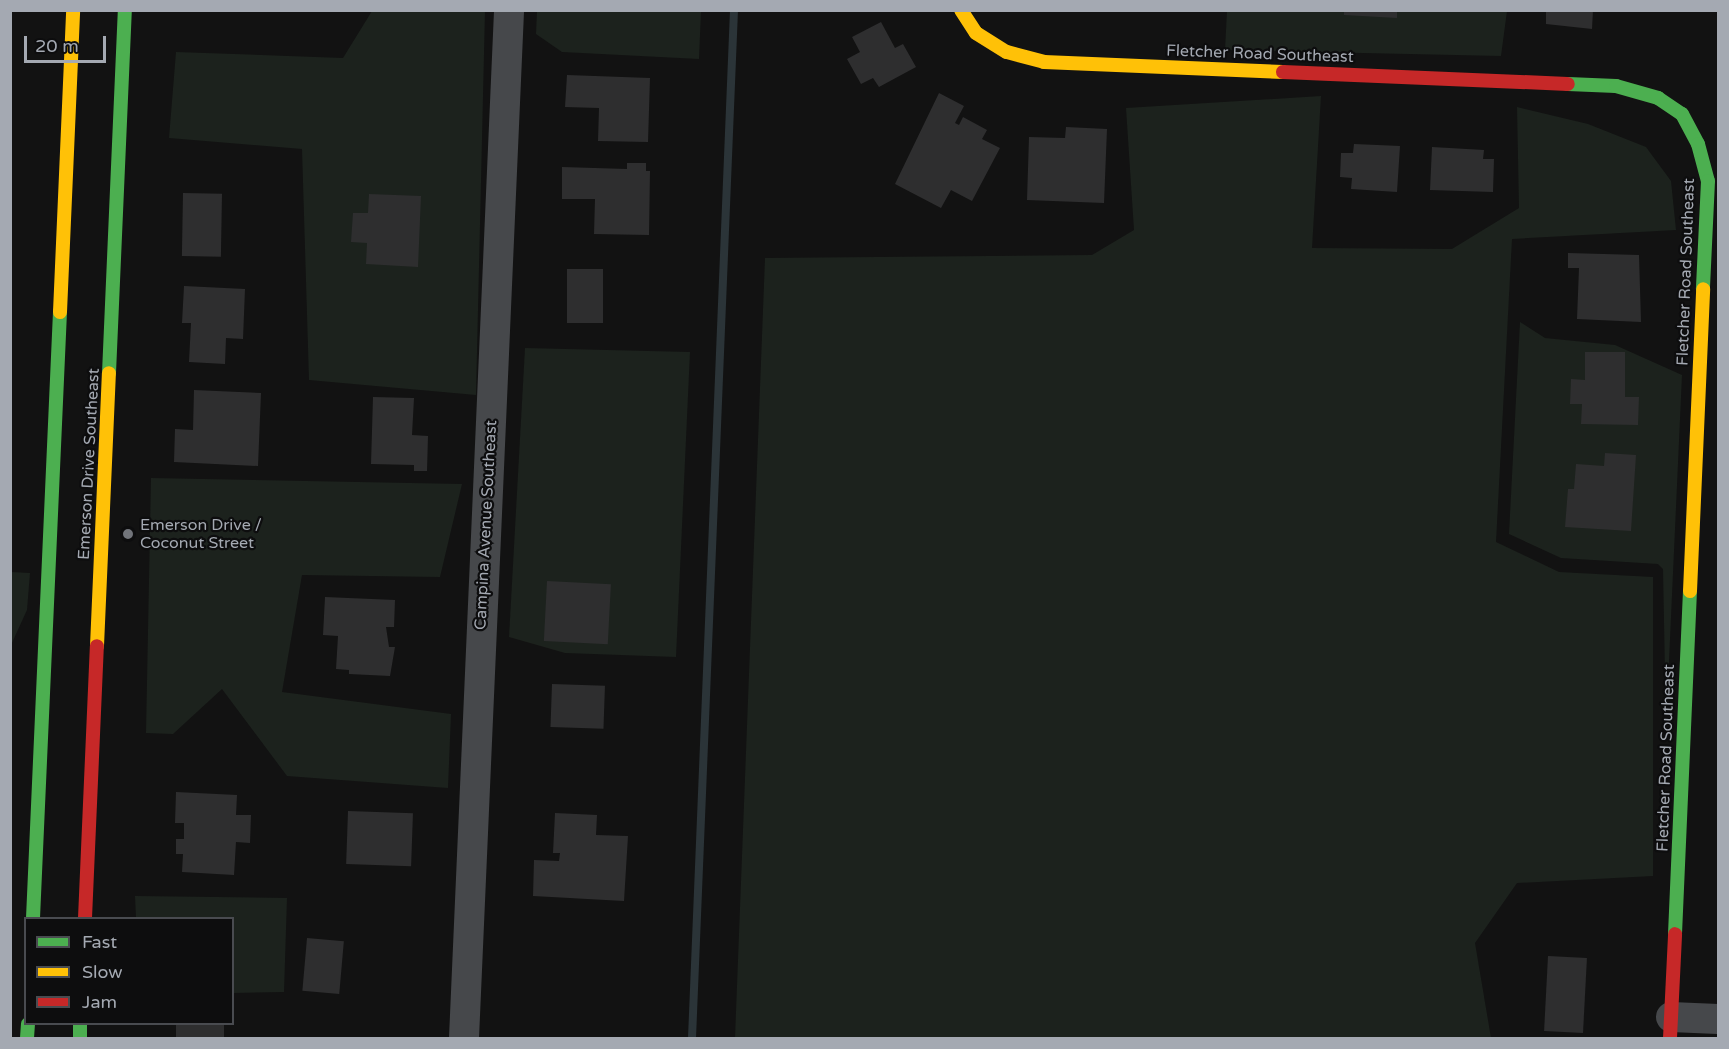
<!DOCTYPE html>
<html>
<head>
<meta charset="utf-8">
<style>
  body { margin:0 }
  #map { position:relative; width:1729px; height:1049px; overflow:hidden; background:#121212; font-family:"Varela Round",sans-serif }
  div>[style] { position:absolute }
  .green>* { inset:0; background:#1c221d }
  .stream>* { height:8px; margin:-4px; padding:0 4px; transform-origin:4px; border-radius:4px; background:#2b3438 }
  .building>* { inset:0; background:#2e2e2f; transform-origin:0 0 }
  .street>* { height:30px; margin:-15px; padding:0 15px; transform-origin:15px; border-radius:15px; background:#46484b }
  .fast>* { height:14px; margin:-7px; padding:0 7px; transform-origin:7px; border-radius:7px; background:#4caf50 }
  .slow>* { height:14px; margin:-7px; padding:0 7px; transform-origin:7px; border-radius:7px; background:#ffc107 }
  .jam>* { height:14px; margin:-7px; padding:0 7px; transform-origin:7px; border-radius:7px; background:#c62828 }
  .dots>* { width:16px; height:16px; translate:-50% -50%; box-sizing:border-box; border:3px solid #0d0d0e; border-radius:50% }
  span { translate:-50% -50%; white-space:nowrap; text-align:center; line-height:1.15; -webkit-text-stroke:4.5px #0d0d0e; paint-order:stroke }
  .street-label { font-size:16px; color:#a4a9b2 }
  .poi-label { font-size:16px; color:#a4a9b2 }
  .left { translate:0 -50%; text-align:left }
  .frame { position:absolute; inset:0; border:12px solid #a4a9b2; pointer-events:none }
  .legend { position:absolute; left:24px; top:917px; width:210px; height:108px; box-sizing:border-box; background:#0d0d0e; border:2px solid #494b50; margin:0; padding:8px 10px; list-style:none; font-size:18px; color:#a4a9b2 }
  .legend li { display:flex; align-items:center; gap:12px; height:30px }
  .legend b { width:30px; border:2px solid #494b50 }
  .scale { position:absolute; left:24px; top:36px; width:82px; height:27px; box-sizing:border-box; border:3px solid #a4a9b2; border-top:0; padding-left:8px; font-size:18px; line-height:21px; white-space:nowrap; color:#a4a9b2; -webkit-text-stroke:4px #0d0d0e; paint-order:stroke }
</style>
</head>
<body>
<div id="map">
  <div class="green">
    <div style="clip-path:polygon(372px 11px,485px 11px,476px 395px,309px 380px,302px 149px,169px 138px,176px 52px,343px 58px)"></div>
    <div style="clip-path:polygon(537px 11px,701px 11px,699px 59px,562px 52px,536px 34px)"></div>
    <div style="clip-path:polygon(1227px 11px,1507px 11px,1501px 56px,1225px 50px)"></div>
    <div style="clip-path:polygon(1321px 96px,1312px 248px,1452px 249px,1519px 208px,1517px 107px,1588px 124px,1646px 147px,1671px 181px,1676px 230px,1512px 239px,1496px 542px,1559px 572px,1653px 577px,1653px 876px,1517px 883px,1475px 943px,1491px 1038px,1650px 1038px,735px 1038px,765px 258px,1092px 255px,1134px 230px,1126px 108px)"></div>
    <div style="clip-path:polygon(1520px 322px,1545px 338px,1615px 345px,1682px 375px,1666px 727px,1663px 569px,1658px 564px,1561px 558px,1509px 534px)"></div>
    <div style="clip-path:polygon(525px 348px,690px 352px,676px 657px,565px 653px,509px 637px)"></div>
    <div style="clip-path:polygon(151px 478px,462px 484px,440px 577px,302px 575px,282px 692px,451px 714px,448px 788px,287px 776px,222px 689px,173px 734px,146px 733px)"></div>
    <div style="clip-path:polygon(11px 572px,30px 573px,27px 610px,11px 645px)"></div>
    <div style="clip-path:polygon(135px 896px,287px 898px,284px 992px,233px 993px,232px 918px,136px 918px)"></div>
  </div>
  <div class="stream">
    <div style="left:692px;top:1038px;width:1029px;rotate:-87.66deg"></div>
  </div>
  <div class="building">
    <div style="clip-path:polygon(1344px 10px,1397px 10px,1397px 18px,1344px 15px)"></div>
    <div style="clip-path:polygon(1546px 10px,1593px 10px,1592px 29px,1546px 24px)"></div>
    <div style="clip-path:polygon(881px 22px,895px 48px,903px 44px,916px 67px,879px 87px,873px 78px,861px 84px,847px 59px,860px 52px,852px 37px)"></div>
    <div style="clip-path:polygon(567px 75px,650px 78px,648px 142px,598px 141px,599px 108px,565px 107px)"></div>
    <div style="clip-path:polygon(939px 93px,964px 106px,955px 123px,959px 125px,963px 117px,987px 130px,982px 139px,1000px 148px,972px 201px,951px 190px,941px 208px,895px 184px)"></div>
    <div style="clip-path:polygon(1066px 127px,1107px 129px,1104px 203px,1027px 200px,1029px 137px,1065px 138px)"></div>
    <div style="clip-path:polygon(1354px 144px,1400px 146px,1397px 192px,1351px 189px,1352px 178px,1340px 177px,1341px 153px,1353px 153px)"></div>
    <div style="clip-path:polygon(1432px 147px,1484px 150px,1483px 159px,1494px 159px,1493px 192px,1430px 190px)"></div>
    <div style="clip-path:polygon(627px 163px,646px 163px,646px 171px,650px 171px,649px 235px,594px 234px,595px 199px,562px 199px,562px 167px,627px 169px)"></div>
    <div style="left:183px;top:193px;width:39px;height:63px;rotate:1deg"></div>
    <div style="clip-path:polygon(369px 194px,421px 196px,418px 267px,366px 264px,367px 243px,351px 242px,353px 213px,368px 213px)"></div>
    <div style="clip-path:polygon(1568px 253px,1639px 255px,1641px 322px,1577px 319px,1579px 268px,1568px 268px)"></div>
    <div style="left:567px;top:269px;width:36px;height:54px"></div>
    <div style="clip-path:polygon(184px 286px,245px 289px,243px 339px,226px 338px,225px 364px,189px 362px,191px 323px,182px 323px)"></div>
    <div style="clip-path:polygon(1585px 352px,1625px 352px,1625px 397px,1639px 397px,1638px 425px,1581px 424px,1582px 404px,1570px 404px,1571px 379px,1585px 380px)"></div>
    <div style="clip-path:polygon(194px 390px,261px 393px,258px 466px,174px 462px,175px 429px,193px 430px)"></div>
    <div style="clip-path:polygon(373px 397px,414px 398px,412px 435px,428px 436px,427px 471px,414px 471px,414px 465px,371px 464px)"></div>
    <div style="clip-path:polygon(1605px 453px,1636px 455px,1631px 531px,1565px 527px,1568px 489px,1574px 489px,1576px 464px,1604px 466px)"></div>
    <div style="left:547px;top:581px;width:64px;height:60px;rotate:3deg"></div>
    <div style="clip-path:polygon(325px 597px,395px 600px,394px 627px,386px 627px,389px 647px,395px 647px,390px 676px,349px 674px,349px 670px,336px 669px,338px 636px,323px 635px)"></div>
    <div style="left:552px;top:684px;width:53px;height:43px;rotate:2deg"></div>
    <div style="clip-path:polygon(176px 792px,237px 795px,236px 815px,251px 815px,250px 843px,236px 842px,234px 875px,182px 872px,183px 854px,176px 854px,176px 839px,184px 839px,184px 823px,175px 823px)"></div>
    <div style="left:348px;top:811px;width:65px;height:53px;rotate:2deg"></div>
    <div style="clip-path:polygon(555px 813px,597px 815px,596px 835px,628px 836px,624px 901px,533px 896px,534px 860px,559px 861px,560px 853px,553px 853px)"></div>
    <div style="left:307px;top:938px;width:37px;height:53px;rotate:5deg"></div>
    <div style="left:1548px;top:956px;width:39px;height:75px;rotate:3deg"></div>
    <div style="left:176px;top:1024px;width:48px;height:14px"></div>
  </div>
  <div class="street">
    <div style="left:1671px;top:1017px;width:47px;rotate:2.4deg"></div>
    <div style="left:464px;top:1038px;width:1029px;rotate:-87.49deg"></div>
  </div>
  <div class="fast">
    <div style="left:1568px;top:84px;width:48px;rotate:2.4deg"></div>
    <div style="left:1616px;top:86px;width:44px;rotate:15.9deg"></div>
    <div style="left:1658px;top:98px;width:29px;rotate:34deg"></div>
    <div style="left:1682px;top:114px;width:34px;rotate:62deg"></div>
    <div style="left:1698px;top:144px;width:38px;rotate:75deg"></div>
    <div style="left:1708px;top:181px;width:108px;rotate:92.7deg"></div>
    <div style="left:109px;top:373px;width:363px;rotate:-87.5deg"></div>
    <div style="left:33px;top:918px;width:607px;rotate:-87.45deg"></div>
    <div style="left:1675px;top:934px;width:343px;rotate:-87.5deg"></div>
    <div style="left:80px;top:1024px;width:14px;rotate:90deg"></div>
    <div style="left:27px;top:1038px;width:14px;rotate:-86deg"></div>
  </div>
  <div class="slow">
    <div style="left:961px;top:10px;width:27px;rotate:57deg"></div>
    <div style="left:976px;top:33px;width:36px;rotate:32deg"></div>
    <div style="left:1007px;top:52px;width:38px;rotate:15deg"></div>
    <div style="left:1044px;top:62px;width:239px;rotate:2.4deg"></div>
    <div style="left:60px;top:312px;width:302px;rotate:-87.5deg"></div>
    <div style="left:1690px;top:591px;width:302px;rotate:-87.5deg"></div>
    <div style="left:97px;top:646px;width:273px;rotate:-87.5deg"></div>
  </div>
  <div class="jam">
    <div style="left:1283px;top:72px;width:285px;rotate:2.4deg"></div>
    <div style="left:85px;top:918px;width:272px;rotate:-87.5deg"></div>
    <div style="left:1670px;top:1038px;width:104px;rotate:-87.2deg"></div>
  </div>
  <div class="dots">
    <div style="left:128px;top:534px;background:#71747a"></div>
  </div>
  <div class="street-label">
    <span style="left:1260px;top:54px;rotate:2deg">Fletcher Road Southeast</span>
    <span style="left:1686px;top:272px;rotate:-88deg">Fletcher Road Southeast</span>
    <span style="left:89px;top:464px;rotate:-87deg">Emerson Drive Southeast</span>
    <span style="left:486px;top:525px;rotate:-87deg">Campina Avenue Southeast</span>
    <span style="left:1666px;top:758px;rotate:-88deg">Fletcher Road Southeast</span>
  </div>
  <div class="poi-label">
    <span class="left" style="left:140px;top:534px">Emerson Drive /<br>Coconut Street</span>
  </div>
  <div class="frame"></div>
  <ul class="legend">
  <li><b style="height:8px;background:#4caf50"></b>Fast</li>
  <li><b style="height:8px;background:#ffc107"></b>Slow</li>
  <li><b style="height:8px;background:#c62828"></b>Jam</li>
  </ul>
  <div class="scale">20 m</div>
</div>
</body>
</html>
